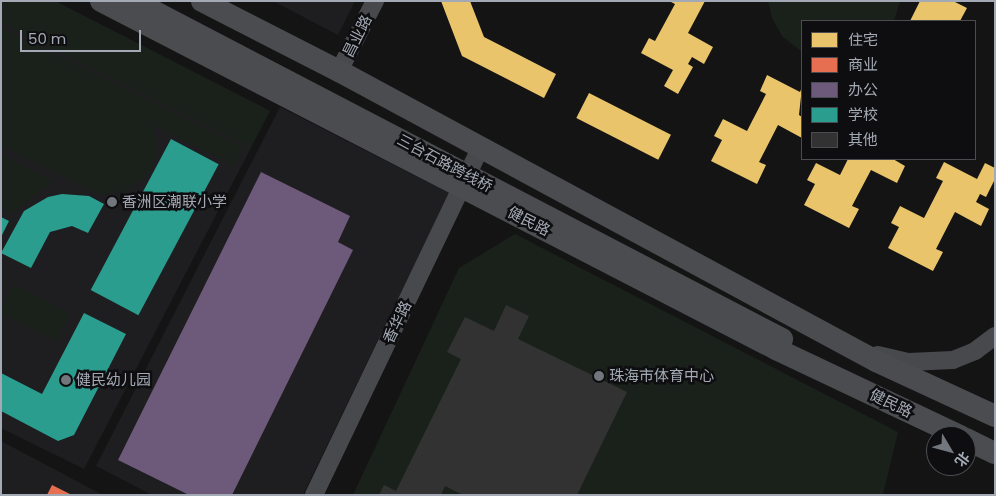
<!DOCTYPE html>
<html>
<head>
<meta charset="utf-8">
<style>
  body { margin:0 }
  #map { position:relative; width:996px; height:496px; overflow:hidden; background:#141414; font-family:Poppins,"Noto Sans SC",sans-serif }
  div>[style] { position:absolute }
  .built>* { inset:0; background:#1e1e20 }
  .green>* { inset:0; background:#1a211b; transform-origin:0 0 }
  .homes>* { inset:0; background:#e9c46a; transform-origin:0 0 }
  .shops>* { inset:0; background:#e76f51; transform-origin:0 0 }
  .offices>* { inset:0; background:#6d597a }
  .schools>* { inset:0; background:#2a9d8f; transform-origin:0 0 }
  .building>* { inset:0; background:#323233 }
  .minor>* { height:18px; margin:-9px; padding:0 9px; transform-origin:9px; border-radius:9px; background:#48494d }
  .major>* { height:22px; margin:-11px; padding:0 11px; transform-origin:11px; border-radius:11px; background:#4a4c4f }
  .major-bridge>* { height:22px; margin:-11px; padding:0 11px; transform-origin:11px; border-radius:11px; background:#4a4c4f }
  .dots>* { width:14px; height:14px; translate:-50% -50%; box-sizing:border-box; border:2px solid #0e0e10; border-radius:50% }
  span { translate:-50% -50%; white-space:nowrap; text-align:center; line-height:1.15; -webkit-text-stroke:5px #0e0e10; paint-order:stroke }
  .street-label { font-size:15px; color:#a4aab5 }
  .poi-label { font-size:15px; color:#a4aab5 }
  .left { translate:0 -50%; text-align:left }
  .frame { position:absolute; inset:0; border:2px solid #a4aab5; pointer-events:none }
  .legend { position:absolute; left:801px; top:20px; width:175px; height:140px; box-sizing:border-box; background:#0e0e10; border:1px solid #4a4c52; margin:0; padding:6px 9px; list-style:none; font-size:15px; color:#a4aab5 }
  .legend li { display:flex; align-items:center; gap:10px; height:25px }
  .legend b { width:25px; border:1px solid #4a4c52 }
  .north { position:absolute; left:926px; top:426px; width:50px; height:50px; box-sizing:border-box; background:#0e0e10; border:1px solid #4a4c52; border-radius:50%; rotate:127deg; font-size:14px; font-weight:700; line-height:20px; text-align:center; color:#a4aab5 }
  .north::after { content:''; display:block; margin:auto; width:18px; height:22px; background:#72767d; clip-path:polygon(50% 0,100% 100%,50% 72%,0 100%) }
  .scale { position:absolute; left:20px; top:30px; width:121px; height:22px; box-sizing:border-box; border:2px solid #a4aab5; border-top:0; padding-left:6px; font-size:15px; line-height:18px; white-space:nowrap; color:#a4aab5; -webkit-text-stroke:4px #0e0e10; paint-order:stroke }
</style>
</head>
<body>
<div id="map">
  <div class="built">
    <div style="clip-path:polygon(1px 1px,55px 1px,270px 111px,84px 469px,1px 428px)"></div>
    <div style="clip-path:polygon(273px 1px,355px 1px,338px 35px)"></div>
    <div style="clip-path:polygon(280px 107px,449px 193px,303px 495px,152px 495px,96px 466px)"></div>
    <div style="clip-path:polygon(1px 441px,103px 495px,1px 495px)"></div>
  </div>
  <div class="green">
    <div style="clip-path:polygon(1px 1px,55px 1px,270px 111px,251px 147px,1px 23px)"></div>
    <div style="clip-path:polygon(768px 1px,900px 1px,894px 21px,802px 21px,802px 52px,782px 36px,772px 18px)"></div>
    <div style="clip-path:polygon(1px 28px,243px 147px,235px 165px,153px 125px,157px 153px,149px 173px,123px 192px,101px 195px,1px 146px)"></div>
    <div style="clip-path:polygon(1px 155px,54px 181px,12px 213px,1px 208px)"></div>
    <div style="clip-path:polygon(515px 234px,898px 432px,883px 495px,353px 495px,459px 268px)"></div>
    <div style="left:14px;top:285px;width:63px;height:31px;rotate:27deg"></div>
  </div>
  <div class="homes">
    <div style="clip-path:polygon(441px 1px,470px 1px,484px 37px,556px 74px,544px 98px,462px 56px)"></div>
    <div style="clip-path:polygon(669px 1px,705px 1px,688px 33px,713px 47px,704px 64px,692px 57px,688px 64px,693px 67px,678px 94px,664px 86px,673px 70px,641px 53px,649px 38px,655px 41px,675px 4px)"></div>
    <div style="clip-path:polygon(920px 1px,953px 1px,967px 8px,960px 21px,910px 21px)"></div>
    <div style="clip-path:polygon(767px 75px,800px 92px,802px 87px,799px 115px,802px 117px,802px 138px,778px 125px,759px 162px,766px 165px,757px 184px,711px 161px,722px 140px,714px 136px,723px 119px,747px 131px,766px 94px,760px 91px)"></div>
    <div style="left:589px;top:93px;width:92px;height:28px;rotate:27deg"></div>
    <div style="clip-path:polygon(848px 159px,893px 159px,905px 166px,897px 183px,871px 170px,852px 206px,859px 209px,849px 228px,804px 205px,815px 184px,807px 180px,816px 163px,840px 175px)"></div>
    <div style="clip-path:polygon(944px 162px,977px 179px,985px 163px,995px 168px,995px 179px,986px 197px,980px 194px,976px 202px,989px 209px,981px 226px,955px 212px,936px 249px,943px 252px,933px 271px,888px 248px,899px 227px,891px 223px,900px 206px,924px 218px,943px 181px,936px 178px)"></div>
  </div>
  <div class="shops">
    <div style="left:242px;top:236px;width:77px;height:248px;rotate:26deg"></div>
    <div style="clip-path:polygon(52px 485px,72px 495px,47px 495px)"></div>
  </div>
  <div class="offices">
    <div style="clip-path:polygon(261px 172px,350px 216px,338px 242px,353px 250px,232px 495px,189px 495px,118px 460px)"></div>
  </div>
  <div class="schools">
    <div style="left:171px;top:139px;width:54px;height:171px;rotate:28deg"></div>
    <div style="clip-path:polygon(62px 194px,89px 196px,104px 204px,88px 233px,72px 226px,50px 232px,31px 268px,1px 253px,24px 211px,48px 197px)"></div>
    <div style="clip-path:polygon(1px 217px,9px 221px,1px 237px)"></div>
    <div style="clip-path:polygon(84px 313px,126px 334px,74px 435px,58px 441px,1px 411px,1px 373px,42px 394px)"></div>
  </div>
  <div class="building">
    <div style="clip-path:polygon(506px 305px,529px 316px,518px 339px,627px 392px,577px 495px,463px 495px,445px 486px,441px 495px,379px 495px,384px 485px,396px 491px,461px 359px,447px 352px,465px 317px,494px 331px)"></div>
  </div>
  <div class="minor">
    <div style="left:339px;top:71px;width:79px;rotate:-62.8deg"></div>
    <div style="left:878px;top:355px;width:32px;rotate:13deg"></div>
    <div style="left:909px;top:362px;width:44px;rotate:-2.6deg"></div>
    <div style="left:953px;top:360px;width:24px;rotate:-22deg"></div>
    <div style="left:975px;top:351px;width:25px;rotate:-37deg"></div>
    <div style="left:314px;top:495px;width:384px;rotate:-64.4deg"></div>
  </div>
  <div class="major">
    <div style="left:101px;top:1px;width:759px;rotate:27.27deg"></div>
    <div style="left:776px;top:349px;width:204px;rotate:25.3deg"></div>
    <div style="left:202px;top:1px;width:154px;rotate:27.1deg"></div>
    <div style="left:339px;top:71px;width:610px;rotate:28.37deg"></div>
    <div style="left:876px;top:361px;width:131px;rotate:24.8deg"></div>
    <div style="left:966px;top:439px;width:32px;rotate:26deg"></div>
  </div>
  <div class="major-bridge">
    <div style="left:134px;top:1px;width:731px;rotate:27.55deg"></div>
  </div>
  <div class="dots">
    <div style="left:112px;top:202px;background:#72767d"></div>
    <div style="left:599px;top:376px;background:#72767d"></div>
    <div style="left:66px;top:380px;background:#72767d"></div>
  </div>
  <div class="street-label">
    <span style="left:357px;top:36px;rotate:-63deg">昌业路</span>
    <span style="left:445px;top:163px;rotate:28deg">三台石路跨线桥</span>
    <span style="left:529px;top:221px;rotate:27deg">健民路</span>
    <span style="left:397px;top:322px;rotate:-64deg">香华路</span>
    <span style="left:891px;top:403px;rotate:26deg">健民路</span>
  </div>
  <div class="poi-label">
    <span class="left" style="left:122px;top:202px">香洲区潮联小学</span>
    <span class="left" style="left:609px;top:376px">珠海市体育中心</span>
    <span class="left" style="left:76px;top:380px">健民幼儿园</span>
  </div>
  <div class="frame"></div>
  <ul class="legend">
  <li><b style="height:14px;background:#e9c46a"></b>住宅</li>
  <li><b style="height:14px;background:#e76f51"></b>商业</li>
  <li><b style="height:14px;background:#6d597a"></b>办公</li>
  <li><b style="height:14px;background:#2a9d8f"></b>学校</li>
  <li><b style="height:14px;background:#323233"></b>其他</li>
  </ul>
  <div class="north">北</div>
  <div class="scale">50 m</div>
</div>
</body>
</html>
